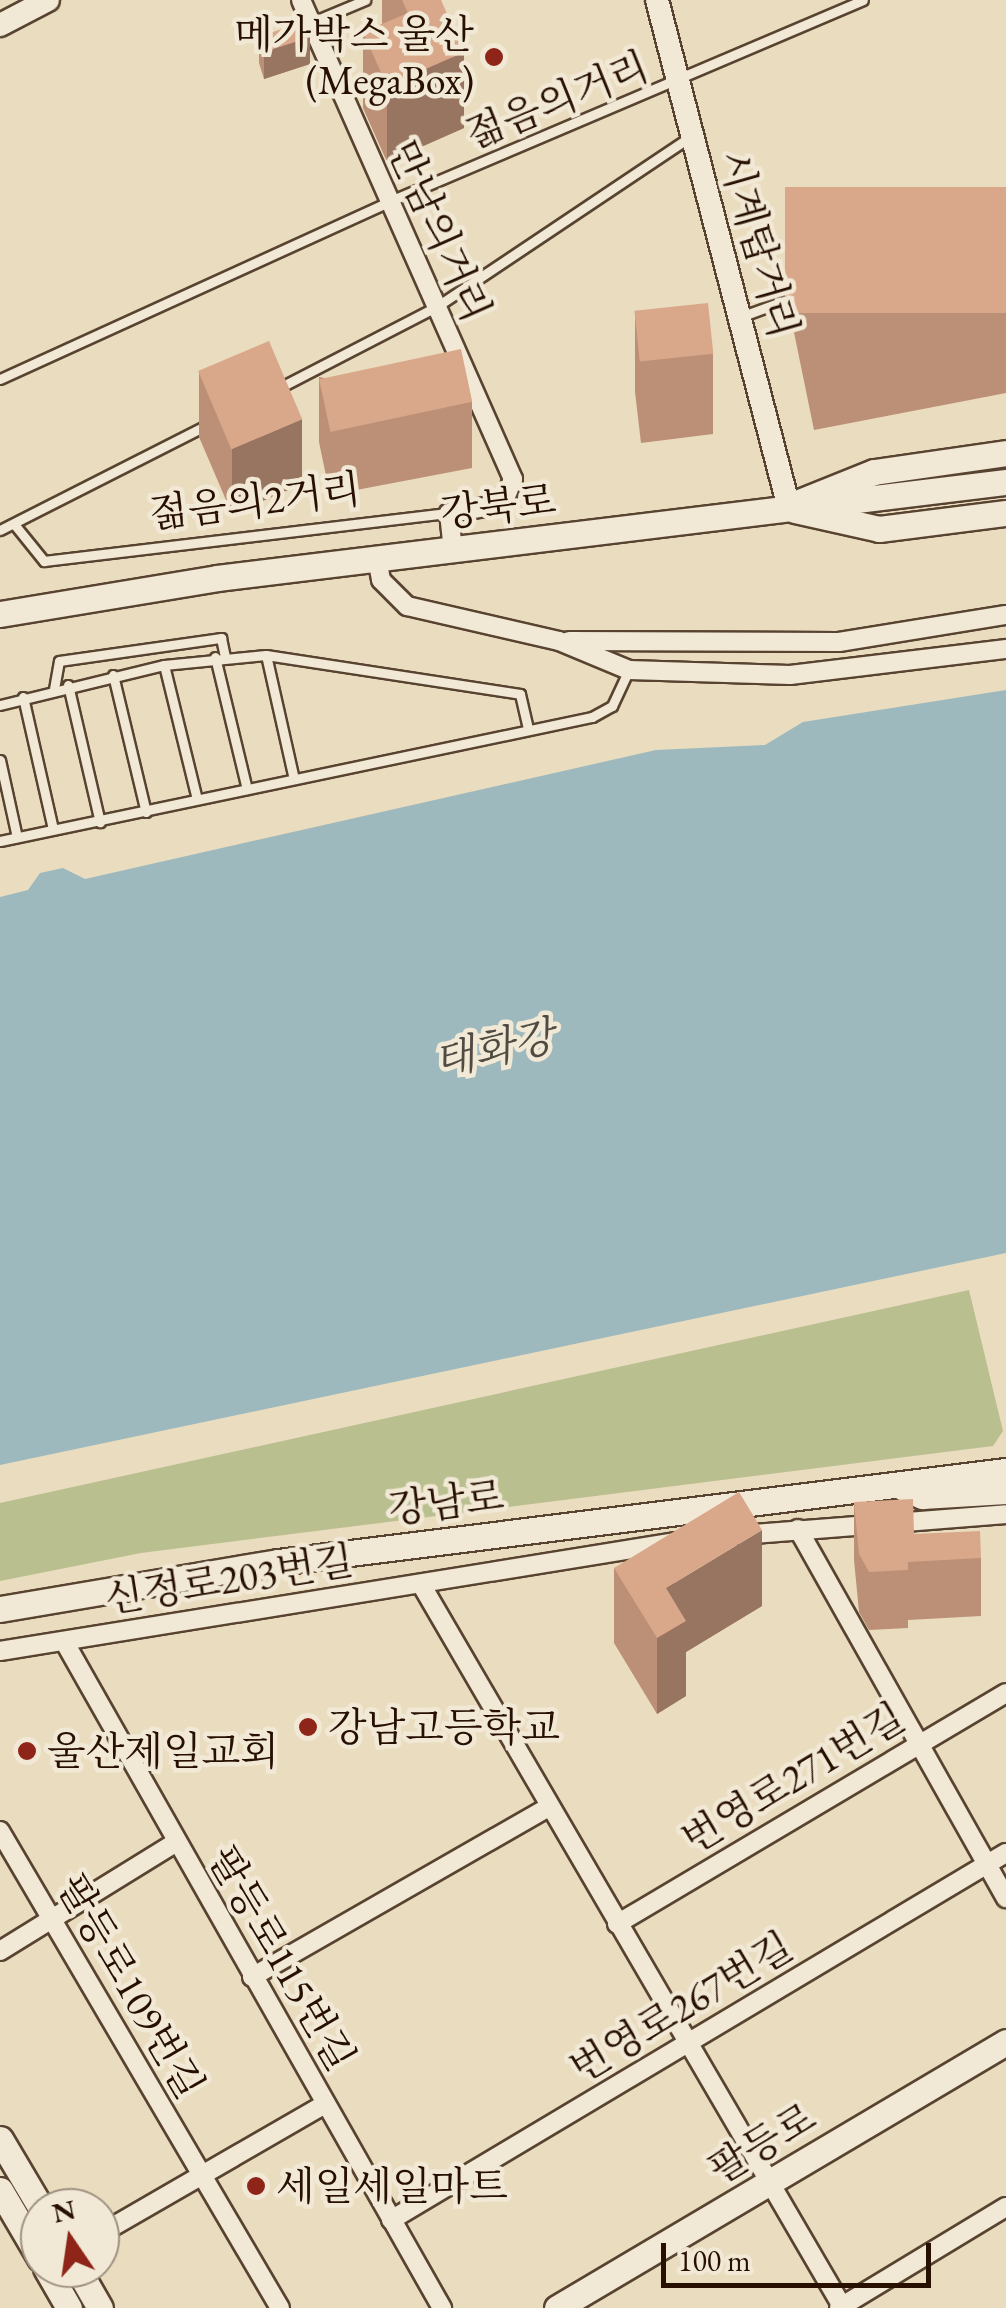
<!DOCTYPE html>
<meta charset="utf-8">
<style>
body{margin:0}
#map{position:relative;width:1006px;height:2308px;overflow:hidden;background:#eadcbf;font-family:"EB Garamond","Noto Serif KR",serif}
div>[style]{position:absolute}
[style*='--x']{left:calc(var(--x)*1px);top:calc(var(--y)*1px);width:calc(var(--w)*1px);rotate:calc(var(--a)*1deg)}
.green>*{inset:0;background:#babf90}
.water>*{inset:0;background:#9db9bd}
.roads{filter:drop-shadow(2px 0 #584330) drop-shadow(-2px 0 #584330) drop-shadow(0 2px #584330) drop-shadow(0 -2px #584330)}
.service>*{height:9px;margin:-4.5px;padding:0 4.5px;transform-origin:4.5px;border-radius:4.5px;background:#f1e8d5}
.minor>*{height:18px;margin:-9px;padding:0 9px;transform-origin:9px;border-radius:9px;background:#f1e8d5}
.tertiary>*{height:22px;margin:-11px;padding:0 11px;transform-origin:11px;border-radius:11px;background:#f1e8d5}
.secondary>*{height:25px;margin:-12.5px;padding:0 12.5px;transform-origin:12.5px;border-radius:12.5px;background:#f1e8d5}
.wall>*{inset:0;background:#bb9076}
.shaded-wall>*{inset:0;background:#987560}
.building>*{inset:0;background:#d9a789;transform-origin:0 0}
.dots>*{width:28px;height:28px;translate:-50% -50%;box-sizing:border-box;border:5px solid #f1e8d5;border-radius:50%}
span{translate:-50% -50%;white-space:nowrap;text-align:center;line-height:1.15;-webkit-text-stroke:9px #f1e8d5;paint-order:stroke}
.poi-label{font-size:40px;color:#271000}
.right{translate:-100% -50%;text-align:right}
.left{translate:0 -50%;text-align:left}
.street-label{font-size:40px;color:#271000}
.water-label{font-size:42px;color:#504b42;font-style:italic}
.north{position:absolute;left:20px;top:2188px;width:100px;height:100px;box-sizing:border-box;background:#f1e8d5;border:2px solid #a09280;border-radius:50%;rotate:347deg;font-size:28px;font-weight:700;line-height:40px;text-align:center;color:#271000}
.north::after{content:'';display:block;margin:auto;width:35px;height:45px;background:#8f2418;clip-path:polygon(50% 0,100% 100%,50% 72%,0 100%)}
.scale{position:absolute;left:661px;top:2243px;width:270px;height:45px;box-sizing:border-box;border:5px solid #271000;border-top:0;padding-left:12px;font-size:30px;line-height:35px;white-space:nowrap;color:#271000;-webkit-text-stroke:8px #f1e8d5;paint-order:stroke}
</style>
<div id="map">
<div class="green">
<div style="clip-path:polygon(969px 1290px,1003px 1431px,993px 1446px,141px 1553px,0 1581px,0 1503px)"></div>
</div>
<div class="water">
<div style="clip-path:polygon(1006px 690px,1006px 1253px,0 1465px,0 897px,28px 890px,40px 873px,63px 868px,85px 879px,656px 750px,765px 745px,803px 722px)"></div>
</div>
<div class="roads">
<div class="service">
<div style="--x:310;--y:23;--w:60;--a:-22.7"></div>
<div style="--x:743;--y:316;--w:61;--a:-20.2"></div>
<div style="--x:0;--y:379;--w:426;--a:-24.5"></div>
<div style="--x:388;--y:202;--w:516;--a:-23.04"></div>
<div style="--x:279;--y:388;--w:177;--a:-27.3"></div>
<div style="--x:436;--y:307;--w:306;--a:-33.8"></div>
<div style="--x:14;--y:524;--w:48;--a:51"></div>
<div style="--x:44;--y:561;--w:408;--a:-6.8"></div>
<div style="--x:0;--y:530;--w:232;--a:-26.9"></div>
<div style="--x:266;--y:655;--w:127;--a:77.3"></div>
<div style="--x:215;--y:657;--w:136;--a:76.4"></div>
<div style="--x:164;--y:665;--w:138;--a:76.2"></div>
<div style="--x:113;--y:675;--w:141;--a:76.5"></div>
<div style="--x:68;--y:685;--w:141;--a:76.9"></div>
<div style="--x:54;--y:689;--w:28;--a:-80"></div>
<div style="--x:59;--y:661;--w:164;--a:-8.1"></div>
<div style="--x:221;--y:638;--w:19;--a:78"></div>
<div style="--x:23;--y:697;--w:135;--a:77.2"></div>
<div style="--x:0;--y:705;--w:169;--a:-13.7"></div>
<div style="--x:164;--y:665;--w:102;--a:-5.6"></div>
<div style="--x:266;--y:655;--w:257;--a:8.7"></div>
<div style="--x:520;--y:694;--w:37;--a:77"></div>
<div style="--x:0;--y:760;--w:79;--a:77.6"></div>
<div style="--x:0;--y:841;--w:605;--a:-11.83"></div>
<div style="--x:592;--y:717;--w:23;--a:-29"></div>
<div style="--x:612;--y:706;--w:40;--a:-65"></div>
</div>
<div class="minor">
<div style="--x:301;--y:0;--w:524;--a:66.13"></div>
<div style="--x:513;--y:479;--w:27;--a:112"></div>
<div style="--x:503;--y:504;--w:55;--a:170.5"></div>
<div style="--x:449;--y:513;--w:36;--a:84"></div>
<div style="--x:377;--y:559;--w:21;--a:79"></div>
<div style="--x:381;--y:580;--w:37;--a:45"></div>
<div style="--x:407;--y:606;--w:156;--a:13"></div>
<div style="--x:559;--y:641;--w:76;--a:22.5"></div>
<div style="--x:629;--y:670;--w:161;--a:1.8"></div>
<div style="--x:790;--y:675;--w:218;--a:-6.9"></div>
<div style="--x:569;--y:641;--w:270;--a:0.2"></div>
<div style="--x:839;--y:642;--w:169;--a:-9.2"></div>
<div style="--x:798;--y:1529;--w:424;--a:60.6"></div>
<div style="--x:741;--y:1535;--w:266;--a:-4.5"></div>
<div style="--x:421;--y:1584;--w:838;--a:59.76"></div>
<div style="--x:64;--y:1641;--w:767;--a:60.46"></div>
<div style="--x:0;--y:1651;--w:685;--a:-9.16"></div>
<div style="--x:0;--y:1831;--w:553;--a:59.59"></div>
<div style="--x:617;--y:1924;--w:452;--a:-30.7"></div>
<div style="--x:0;--y:1951;--w:206;--a:-31.7"></div>
<div style="--x:252;--y:1977;--w:342;--a:-29.8"></div>
<div style="--x:391;--y:2220;--w:716;--a:-30.83"></div>
<div style="--x:100;--y:2234;--w:260;--a:-30"></div>
<div style="--x:839;--y:2308;--w:195;--a:-31.2"></div>
</div>
<div class="tertiary">
<div style="--x:657;--y:0;--w:525;--a:75.43"></div>
<div style="--x:0;--y:25;--w:54;--a:-27.5"></div>
</div>
<div class="secondary">
<div style="--x:799;--y:502;--w:81;--a:-21.8"></div>
<div style="--x:874;--y:472;--w:133;--a:-8.2"></div>
<div style="--x:795;--y:510;--w:86;--a:12.7"></div>
<div style="--x:879;--y:529;--w:128;--a:-7.2"></div>
<div style="--x:0;--y:614;--w:220;--a:-9.4"></div>
<div style="--x:217;--y:578;--w:795;--a:-6.94"></div>
<div style="--x:904;--y:1488;--w:20;--a:24"></div>
<div style="--x:922;--y:1496;--w:84;--a:-3.4"></div>
<div style="--x:0;--y:1609;--w:282;--a:-9.6"></div>
<div style="--x:278;--y:1562;--w:734;--a:-7.13"></div>
<div style="--x:0;--y:2139;--w:80;--a:59.3"></div>
<div style="--x:0;--y:2190;--w:79;--a:59.5"></div>
<div style="--x:46;--y:2268;--w:46;--a:60.1"></div>
<div style="--x:77;--y:2268;--w:46;--a:60.1"></div>
<div style="--x:557;--y:2308;--w:522;--a:-30.64"></div>
</div>
</div>
<div class="wall">
<div style="clip-path:polygon(382px 0,441px 0,464px 128px,387px 162px,363px 108px,363px 32px,382px 24px)"></div>
<div style="clip-path:polygon(283px 21px,310px 64px,264px 79px,259px 63px,259px 37px,283px 29px)"></div>
<div style="clip-path:polygon(1006px 187px,1006px 393px,814px 430px,789px 308px,789px 228px)"></div>
<div style="clip-path:polygon(635px 312px,713px 354px,713px 434px,641px 443px,635px 392px)"></div>
<div style="clip-path:polygon(199px 372px,302px 484px,232px 514px,199px 437px)"></div>
<div style="clip-path:polygon(319px 377px,472px 402px,472px 468px,330px 495px,319px 442px)"></div>
<div style="clip-path:polygon(854px 1502px,914px 1534px,981px 1558px,981px 1616px,908px 1620px,908px 1628px,869px 1630px,859px 1612px,854px 1560px)"></div>
<div style="clip-path:polygon(614px 1568px,762px 1606px,686px 1652px,686px 1696px,657px 1714px,614px 1643px)"></div>
</div>
<div class="shaded-wall">
<div style="clip-path:polygon(310px 37px,310px 64px,264px 79px,264px 52px)"></div>
<div style="clip-path:polygon(464px 52px,464px 128px,387px 162px,387px 86px)"></div>
<div style="clip-path:polygon(302px 419px,302px 484px,232px 514px,232px 449px)"></div>
<div style="clip-path:polygon(762px 1530px,762px 1606px,686px 1652px,686px 1696px,657px 1714px,657px 1638px,666px 1588px)"></div>
</div>
<div class="building">
<div style="clip-path:polygon(402px 0,441px 0,464px 52px,387px 86px,363px 32px,408px 13px)"></div>
<div style="clip-path:polygon(302px 15px,310px 37px,264px 52px,259px 37px,285px 28px,283px 21px)"></div>
<div style="left:1006px;top:187px;width:126px;height:221px;rotate:90deg"></div>
<div style="left:708px;top:303px;width:51px;height:74px;rotate:84deg"></div>
<div style="left:269px;top:341px;width:85px;height:77px;rotate:67deg"></div>
<div style="left:461px;top:349px;width:54px;height:145px;rotate:78deg"></div>
<div style="clip-path:polygon(739px 1492px,762px 1530px,666px 1588px,686px 1621px,657px 1638px,614px 1568px)"></div>
<div style="clip-path:polygon(913px 1499px,914px 1534px,980px 1531px,981px 1558px,908px 1562px,908px 1570px,869px 1572px,859px 1554px,854px 1502px)"></div>
</div>
<div class="dots">
<div style="left:494px;top:57px;background:#8f2418"></div>
<div style="left:308px;top:1727px;background:#8f2418"></div>
<div style="left:27px;top:1751px;background:#8f2418"></div>
<div style="left:256px;top:2186px;background:#8f2418"></div>
</div>
<div class="poi-label">
<span class="right" style="left:474px;top:57px">메가박스 울산<br>(MegaBox)</span>
<span class="left" style="left:328px;top:1727px">강남고등학교</span>
<span class="left" style="left:47px;top:1751px">울산제일교회</span>
<span class="left" style="left:276px;top:2186px">세일세일마트</span>
</div>
<div class="street-label">
<span style="left:557px;top:100px;rotate:-22deg">젊음의거리</span>
<span style="left:440px;top:231px;rotate:66deg">만남의거리</span>
<span style="left:759px;top:244px;rotate:74deg">시계탑거리</span>
<span style="left:255px;top:501px;rotate:-7deg">젊음의2거리</span>
<span style="left:498px;top:506px;rotate:-7deg">강북로</span>
<span style="left:446px;top:1502px;rotate:-7deg">강남로</span>
<span style="left:229px;top:1579px;rotate:-9deg">신정로203번길</span>
<span style="left:793px;top:1778px;rotate:-31deg">번영로271번길</span>
<span style="left:282px;top:1958px;rotate:60deg">팔등로115번길</span>
<span style="left:131px;top:1986px;rotate:60deg">팔등로109번길</span>
<span style="left:681px;top:2007px;rotate:-31deg">번영로267번길</span>
<span style="left:762px;top:2143px;rotate:-31deg">팔등로</span>
</div>
<div class="water-label">
<span style="left:494px;top:1049px;rotate:-13deg">태화강</span>
</div>
<div class="north">N</div>
<div class="scale">100 m</div>
</div>
